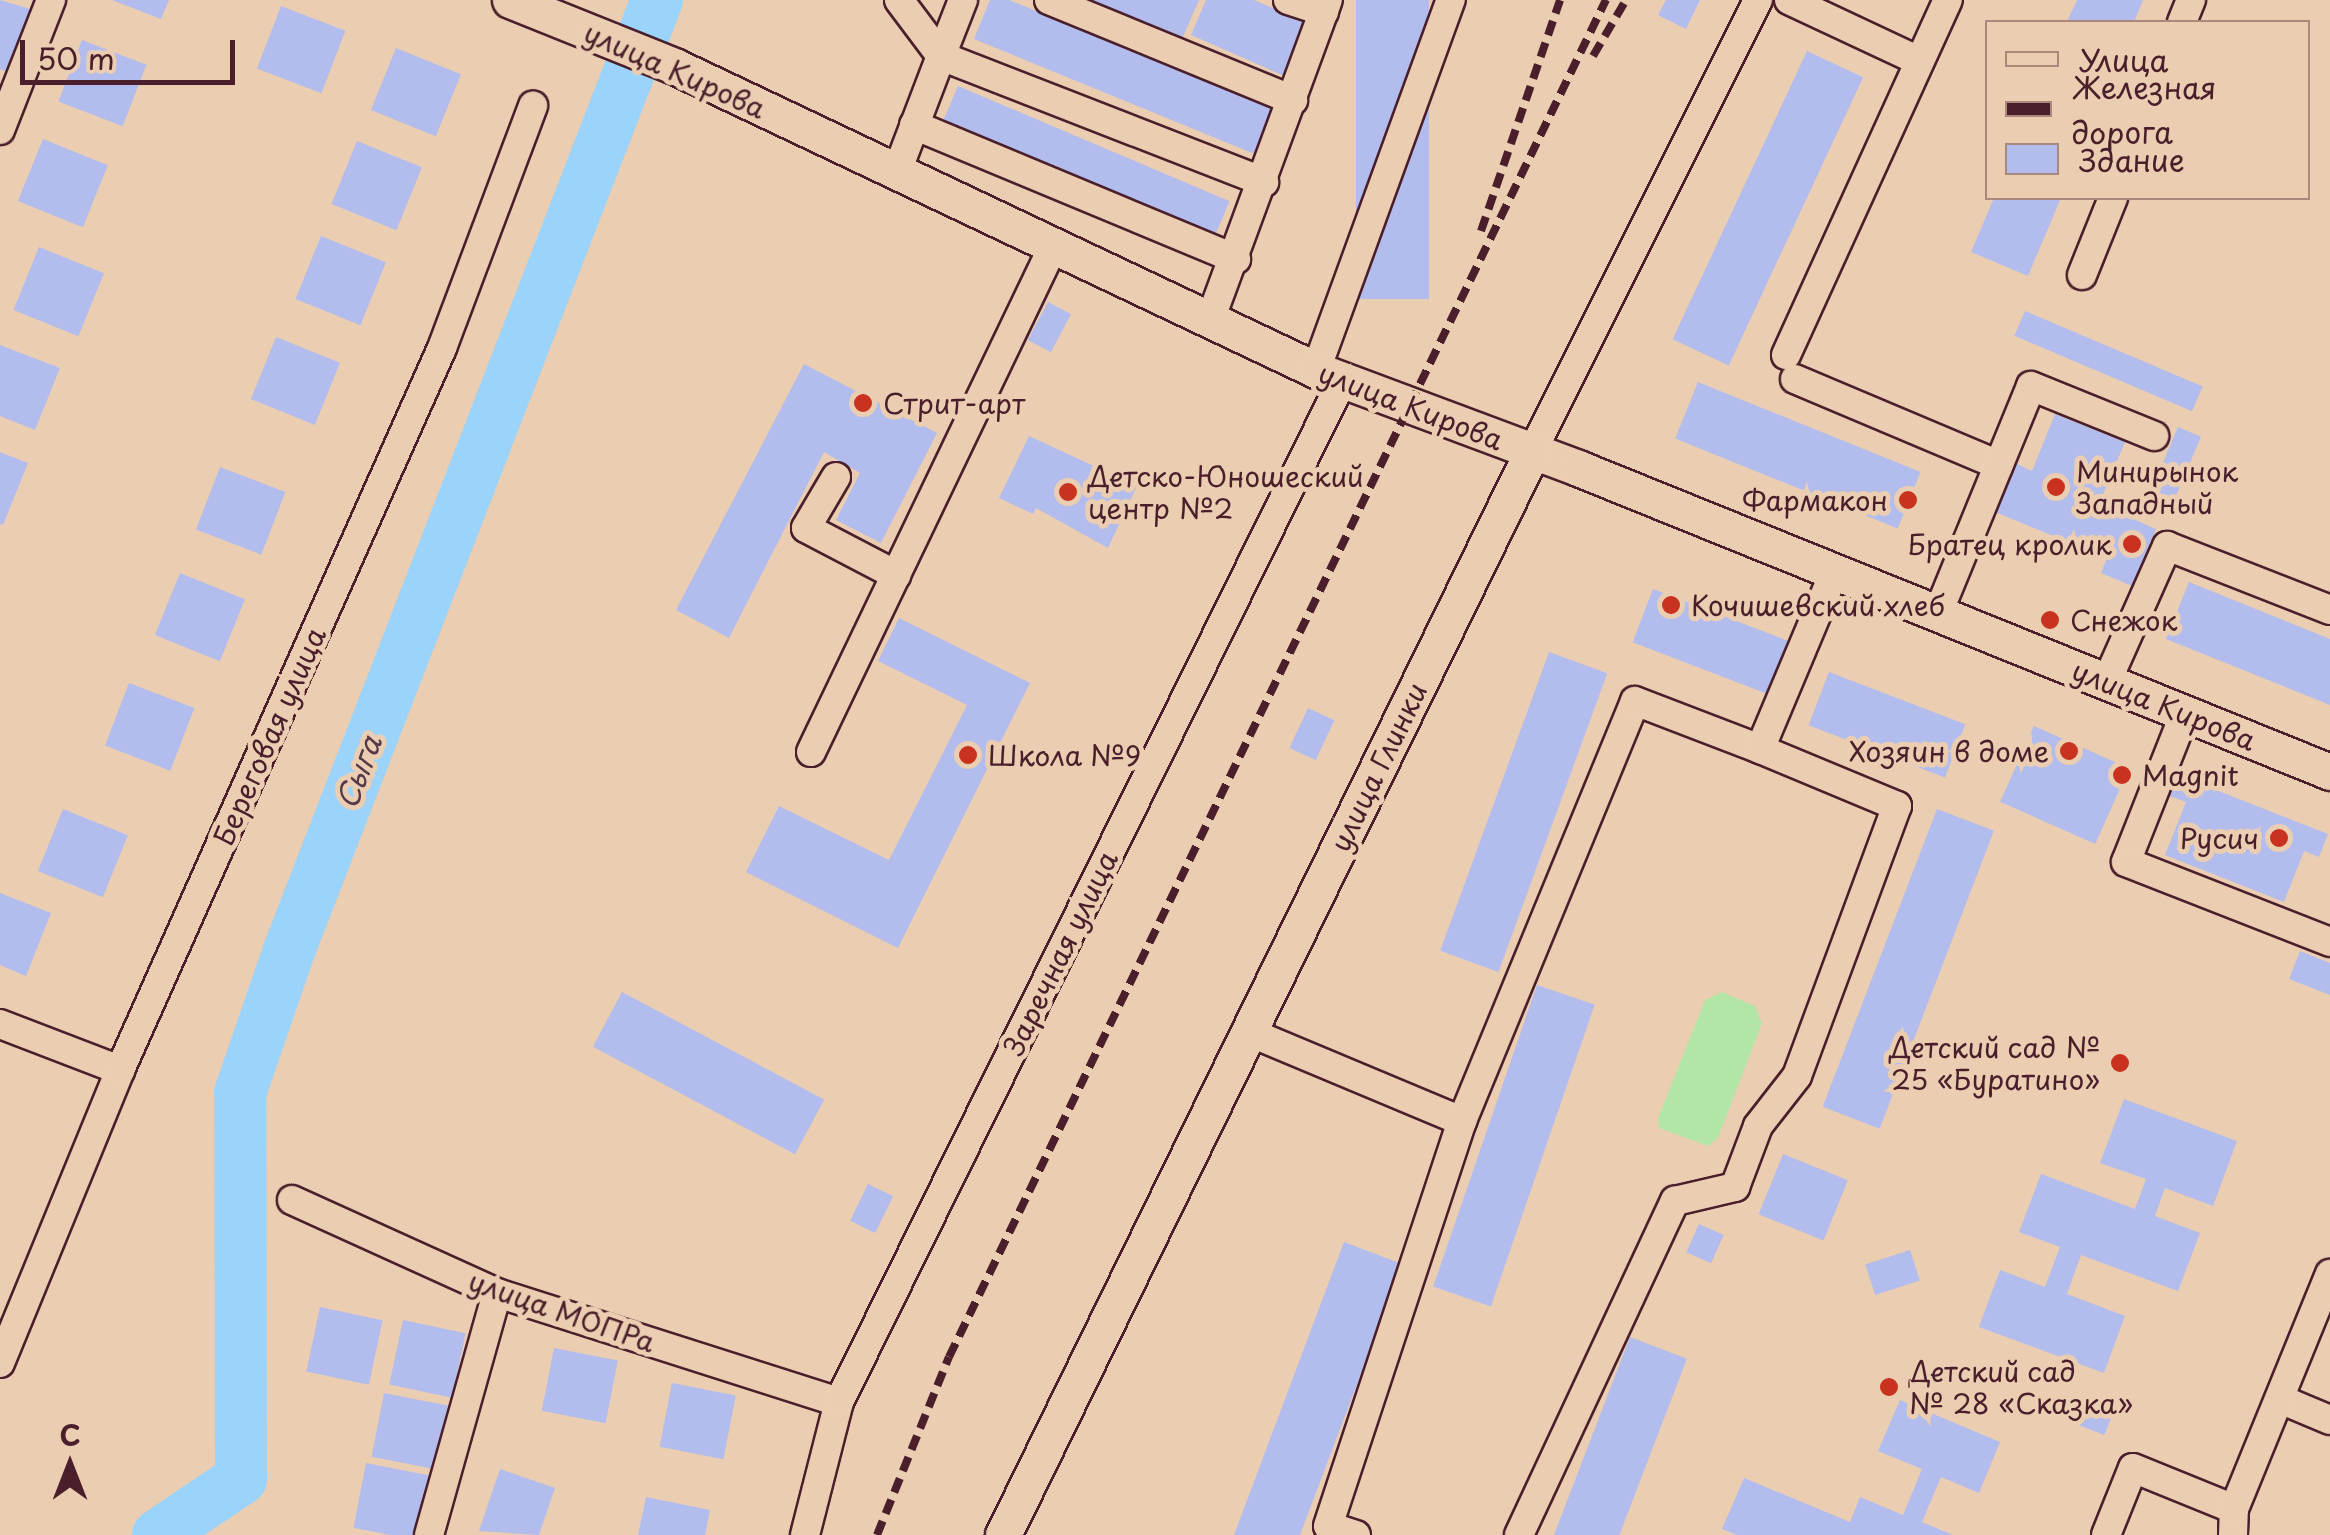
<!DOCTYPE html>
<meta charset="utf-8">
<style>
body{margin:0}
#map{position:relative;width:2330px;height:1535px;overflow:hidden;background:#ebceb2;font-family:"Playpen Sans",sans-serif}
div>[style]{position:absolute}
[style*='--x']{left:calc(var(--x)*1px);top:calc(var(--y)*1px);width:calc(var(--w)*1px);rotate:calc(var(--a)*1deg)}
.green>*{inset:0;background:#b3e5a6}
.river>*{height:52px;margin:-26px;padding:0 26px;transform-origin:26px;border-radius:26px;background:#9bd3fa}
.building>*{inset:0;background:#b2bced;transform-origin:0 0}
.roads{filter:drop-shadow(2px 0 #4a1f2b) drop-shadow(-2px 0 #4a1f2b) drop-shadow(0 2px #4a1f2b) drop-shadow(0 -2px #4a1f2b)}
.minor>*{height:28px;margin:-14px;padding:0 14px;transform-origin:14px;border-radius:14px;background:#ebceb2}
.major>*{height:35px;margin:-17.5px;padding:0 17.5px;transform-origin:17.5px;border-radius:17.5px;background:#ebceb2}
.rail>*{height:8px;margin-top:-4px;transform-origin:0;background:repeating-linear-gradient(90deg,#4a1f2b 0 15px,transparent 0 23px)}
.dots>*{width:28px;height:28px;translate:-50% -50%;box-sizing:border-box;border:5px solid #ebceb2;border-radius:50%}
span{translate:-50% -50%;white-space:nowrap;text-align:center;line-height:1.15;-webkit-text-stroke:10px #ebceb2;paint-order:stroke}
.street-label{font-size:28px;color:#4a1f2b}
.poi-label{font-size:28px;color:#4a1f2b}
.left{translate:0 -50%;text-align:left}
.right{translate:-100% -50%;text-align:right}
.water-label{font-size:30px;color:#563a4a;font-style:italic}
.legend{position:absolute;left:1985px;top:20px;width:325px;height:180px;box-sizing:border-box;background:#ebceb2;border:2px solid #ab887c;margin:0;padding:12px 18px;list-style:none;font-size:30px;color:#4a1f2b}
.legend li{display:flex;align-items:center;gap:20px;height:50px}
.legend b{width:50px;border:2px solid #ab887c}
.north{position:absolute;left:20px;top:1415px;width:100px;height:100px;-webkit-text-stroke:8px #ebceb2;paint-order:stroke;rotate:0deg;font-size:28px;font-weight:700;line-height:40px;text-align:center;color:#4a1f2b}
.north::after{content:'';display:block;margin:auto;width:35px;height:45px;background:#4a1f2b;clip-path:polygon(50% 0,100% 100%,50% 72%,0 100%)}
.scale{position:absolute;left:20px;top:40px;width:215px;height:45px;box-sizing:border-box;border:5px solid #4a1f2b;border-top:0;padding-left:12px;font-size:30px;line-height:35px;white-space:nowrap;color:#4a1f2b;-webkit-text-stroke:8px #ebceb2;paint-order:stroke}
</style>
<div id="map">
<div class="green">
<div style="clip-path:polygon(1722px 992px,1755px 1006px,1762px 1023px,1718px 1138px,1708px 1146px,1659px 1128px,1658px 1118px,1705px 1000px)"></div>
</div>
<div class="river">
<div style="--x:158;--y:1535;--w:100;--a:-34"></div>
<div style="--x:241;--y:1479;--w:386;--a:-90.1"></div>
<div style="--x:240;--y:1093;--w:153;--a:-71"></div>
<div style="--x:290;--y:948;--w:1017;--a:-68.84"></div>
</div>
<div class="building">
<div style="clip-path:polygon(0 0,34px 10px,9px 73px,0 69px)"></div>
<div style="clip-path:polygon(112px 0,169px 0,161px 19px)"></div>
<div style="clip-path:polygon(990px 0,1009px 0,1276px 109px,1257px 155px,974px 39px)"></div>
<div style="clip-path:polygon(1092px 0,1199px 0,1182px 39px)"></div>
<div style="clip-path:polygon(1206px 0,1254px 0,1312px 25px,1289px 78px,1191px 35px)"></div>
<div style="left:1356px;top:0;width:73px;height:299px"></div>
<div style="clip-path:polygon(1666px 0,1700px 0,1686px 29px,1658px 15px)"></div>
<div style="clip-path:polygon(2077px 0,2143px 0,2134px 22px,2067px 22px)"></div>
<div style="left:281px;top:6px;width:69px;height:67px;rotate:21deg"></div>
<div style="left:82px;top:40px;width:69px;height:66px;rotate:21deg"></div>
<div style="left:396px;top:48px;width:70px;height:67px;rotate:22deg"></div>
<div style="left:1807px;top:51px;width:62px;height:318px;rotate:25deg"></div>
<div style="left:958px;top:86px;width:295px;height:37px;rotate:23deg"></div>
<div style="left:43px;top:139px;width:70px;height:67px;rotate:22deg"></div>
<div style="left:357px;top:141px;width:70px;height:68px;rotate:22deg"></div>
<div style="clip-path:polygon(1994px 198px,2061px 198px,2028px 276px,1971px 252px)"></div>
<div style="left:321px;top:236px;width:70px;height:68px;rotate:22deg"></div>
<div style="left:39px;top:247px;width:70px;height:68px;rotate:22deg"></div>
<div style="left:1048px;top:302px;width:26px;height:43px;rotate:28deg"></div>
<div style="left:2025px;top:311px;width:193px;height:27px;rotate:23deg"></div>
<div style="left:276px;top:337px;width:69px;height:67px;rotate:22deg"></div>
<div style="clip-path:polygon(0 345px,60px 368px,35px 430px,0 416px)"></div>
<div style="clip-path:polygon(804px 364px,937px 433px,881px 543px,836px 520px,860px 473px,824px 452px,729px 638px,676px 610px)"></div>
<div style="left:1698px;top:382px;width:240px;height:61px;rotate:22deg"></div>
<div style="clip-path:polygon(2055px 414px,2125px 442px,2099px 504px,2156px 529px,2132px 586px,2101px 573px,2107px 558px,1995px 512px,2015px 463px,2032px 471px)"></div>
<div style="left:2178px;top:427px;width:25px;height:74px;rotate:23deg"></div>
<div style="clip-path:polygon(1029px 436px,1137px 486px,1108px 548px,1036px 508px,1033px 514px,999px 498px)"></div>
<div style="clip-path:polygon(0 452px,28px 463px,3px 525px,0 524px)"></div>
<div style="left:220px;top:467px;width:70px;height:67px;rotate:21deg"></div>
<div style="left:180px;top:573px;width:70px;height:67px;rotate:22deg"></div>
<div style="clip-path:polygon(2189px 582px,2330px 639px,2330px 705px,2166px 639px)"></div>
<div style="left:1653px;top:589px;width:146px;height:57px;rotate:21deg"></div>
<div style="clip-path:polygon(899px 618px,1030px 683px,898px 948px,746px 872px,779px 806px,889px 860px,967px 705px,878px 661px)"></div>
<div style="left:1549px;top:652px;width:62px;height:318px;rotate:20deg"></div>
<div style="left:1829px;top:672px;width:146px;height:57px;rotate:21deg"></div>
<div style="left:129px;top:683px;width:70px;height:67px;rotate:21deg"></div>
<div style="left:1308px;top:708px;width:29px;height:44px;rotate:25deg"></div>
<div style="left:2034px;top:726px;width:104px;height:83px;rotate:24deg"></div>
<div style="clip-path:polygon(2175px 774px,2328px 834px,2319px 857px,2304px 851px,2284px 902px,2165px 855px,2186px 802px,2167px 795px)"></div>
<div style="left:63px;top:809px;width:70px;height:67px;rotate:22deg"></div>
<div style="left:1937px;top:809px;width:61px;height:319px;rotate:21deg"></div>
<div style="clip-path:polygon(0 893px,51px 913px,26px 976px,0 965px)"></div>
<div style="clip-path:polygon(2300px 951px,2330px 963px,2330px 995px,2289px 979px)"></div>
<div style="left:1537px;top:985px;width:61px;height:319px;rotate:19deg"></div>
<div style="left:622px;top:992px;width:229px;height:62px;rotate:28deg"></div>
<div style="clip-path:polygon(2124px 1099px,2237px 1141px,2213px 1206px,2165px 1188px,2155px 1216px,2200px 1233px,2178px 1291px,2081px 1255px,2067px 1294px,2125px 1316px,2104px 1373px,1979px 1327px,2000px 1270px,2045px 1287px,2060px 1247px,2019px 1232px,2041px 1174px,2135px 1209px,2146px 1179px,2100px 1163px)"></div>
<div style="left:1783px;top:1154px;width:70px;height:65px;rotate:22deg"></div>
<div style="left:868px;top:1184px;width:28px;height:41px;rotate:26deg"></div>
<div style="left:1699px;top:1224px;width:27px;height:31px;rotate:24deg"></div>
<div style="clip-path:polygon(1344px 1242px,1402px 1264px,1382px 1318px,1300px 1535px,1234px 1535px)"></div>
<div style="left:1910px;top:1250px;width:32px;height:47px;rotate:72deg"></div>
<div style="left:320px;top:1307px;width:64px;height:66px;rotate:12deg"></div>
<div style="left:403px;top:1320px;width:64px;height:66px;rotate:12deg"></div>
<div style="left:1630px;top:1337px;width:61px;height:212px;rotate:21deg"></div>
<div style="left:554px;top:1348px;width:65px;height:64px;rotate:11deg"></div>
<div style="left:672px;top:1383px;width:65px;height:65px;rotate:11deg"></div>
<div style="left:384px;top:1393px;width:65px;height:65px;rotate:11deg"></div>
<div style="left:2073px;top:1394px;width:44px;height:27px;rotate:21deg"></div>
<div style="clip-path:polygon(1900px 1400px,2000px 1442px,1979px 1493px,1941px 1477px,1922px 1522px,1953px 1535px,1737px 1535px,1722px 1529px,1744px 1478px,1850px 1522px,1860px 1497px,1903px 1515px,1922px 1469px,1878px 1451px)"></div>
<div style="left:366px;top:1463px;width:65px;height:66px;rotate:11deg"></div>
<div style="clip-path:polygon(500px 1469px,555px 1488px,539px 1535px,479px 1531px)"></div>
<div style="clip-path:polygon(646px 1497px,710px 1510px,705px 1535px,638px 1535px)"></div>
</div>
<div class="roads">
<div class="minor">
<div style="--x:963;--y:0;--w:60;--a:111.4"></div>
<div style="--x:941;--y:56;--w:347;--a:21.3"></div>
<div style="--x:1049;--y:0;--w:264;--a:22.3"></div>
<div style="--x:1288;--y:0;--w:38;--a:18"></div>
<div style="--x:1789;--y:0;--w:144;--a:25.1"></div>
<div style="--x:2182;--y:22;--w:24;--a:-68"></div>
<div style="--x:914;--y:125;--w:349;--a:22.6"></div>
<div style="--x:0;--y:130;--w:140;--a:-68.6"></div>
<div style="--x:896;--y:174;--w:126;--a:-69.1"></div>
<div style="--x:941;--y:56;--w:70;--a:-126.9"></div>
<div style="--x:2082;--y:275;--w:83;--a:-68.1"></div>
<div style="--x:1209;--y:323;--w:344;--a:-69.8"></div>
<div style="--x:1786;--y:355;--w:390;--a:-65.5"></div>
<div style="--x:1316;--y:370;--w:394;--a:-70"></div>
<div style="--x:1795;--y:379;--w:221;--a:22.9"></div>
<div style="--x:1532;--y:452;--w:505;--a:-63.43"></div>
<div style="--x:836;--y:477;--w:59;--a:120.5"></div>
<div style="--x:806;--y:528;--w:102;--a:27.6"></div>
<div style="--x:1938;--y:613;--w:245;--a:-67.7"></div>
<div style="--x:2031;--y:386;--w:133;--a:22.1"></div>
<div style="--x:2107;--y:681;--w:148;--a:-66"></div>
<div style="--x:2167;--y:546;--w:175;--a:21.4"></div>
<div style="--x:2185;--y:713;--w:160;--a:111.6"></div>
<div style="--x:2126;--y:862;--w:219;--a:21.4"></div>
<div style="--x:811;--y:752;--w:558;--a:-64.4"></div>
<div style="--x:0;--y:1024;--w:129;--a:21"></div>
<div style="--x:1249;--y:1032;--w:231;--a:22.7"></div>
<div style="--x:1462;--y:1121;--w:454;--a:-67.6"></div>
<div style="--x:1635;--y:701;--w:134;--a:21"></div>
<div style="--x:1760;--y:749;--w:193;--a:-67.2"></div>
<div style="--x:292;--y:1200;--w:225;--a:24.4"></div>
<div style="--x:497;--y:1293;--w:359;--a:17.7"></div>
<div style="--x:0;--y:1363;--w:317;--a:-67.7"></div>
<div style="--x:120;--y:1070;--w:791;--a:-65.96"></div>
<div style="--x:442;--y:348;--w:259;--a:-69.4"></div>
<div style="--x:2280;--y:1399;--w:54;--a:22.8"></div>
<div style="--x:429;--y:1535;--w:251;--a:-74.3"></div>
<div style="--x:805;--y:1535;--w:137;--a:-75.7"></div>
<div style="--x:839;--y:1402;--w:1138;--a:-63.77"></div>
<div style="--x:1356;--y:1535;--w:29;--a:-162"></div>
<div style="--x:1328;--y:1526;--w:427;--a:-71.7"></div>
<div style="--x:1519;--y:1535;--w:369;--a:-65"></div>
<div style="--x:1675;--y:1201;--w:62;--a:-13.1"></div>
<div style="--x:1735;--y:1187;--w:65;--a:-69.3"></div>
<div style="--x:1758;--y:1126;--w:63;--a:-52"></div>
<div style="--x:1797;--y:1076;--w:288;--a:-69.7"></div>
<div style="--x:1897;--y:806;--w:148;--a:-157.4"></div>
<div style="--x:2106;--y:1535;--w:72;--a:-68.1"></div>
<div style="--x:2133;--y:1468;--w:109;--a:22.1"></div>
<div style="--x:2233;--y:1535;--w:26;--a:-88"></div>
<div style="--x:2234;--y:1509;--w:254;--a:-67.8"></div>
</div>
<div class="major">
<div style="--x:510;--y:0;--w:177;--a:21.9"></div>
<div style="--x:674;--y:66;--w:710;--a:25.34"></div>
<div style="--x:1316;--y:370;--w:280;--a:20.5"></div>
<div style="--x:1578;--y:468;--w:811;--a:22.01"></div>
<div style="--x:1003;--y:1535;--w:1205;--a:-63.97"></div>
</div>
</div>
<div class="rail">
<div style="--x:1593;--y:56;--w:65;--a:-59.5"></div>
<div style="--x:1481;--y:231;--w:244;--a:-71.1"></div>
<div style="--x:877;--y:1535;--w:192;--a:-68"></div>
<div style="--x:949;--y:1357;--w:1508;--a:-64.17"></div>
</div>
<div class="dots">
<div style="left:863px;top:403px;background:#c8321e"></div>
<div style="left:2056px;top:487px;background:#c8321e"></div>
<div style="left:1068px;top:492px;background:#c8321e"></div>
<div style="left:1908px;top:500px;background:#c8321e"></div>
<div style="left:2132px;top:544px;background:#c8321e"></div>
<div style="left:1671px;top:605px;background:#c8321e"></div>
<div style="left:2050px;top:620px;background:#c8321e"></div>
<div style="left:2069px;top:751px;background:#c8321e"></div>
<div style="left:968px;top:755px;background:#c8321e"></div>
<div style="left:2122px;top:775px;background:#c8321e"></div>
<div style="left:2279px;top:838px;background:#c8321e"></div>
<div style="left:2120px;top:1063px;background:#c8321e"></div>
<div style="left:1889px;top:1387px;background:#c8321e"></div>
</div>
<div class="street-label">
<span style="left:675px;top:70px;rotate:24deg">улица Кирова</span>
<span style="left:1411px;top:406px;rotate:21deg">улица Кирова</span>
<span style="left:2164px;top:705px;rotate:22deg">улица Кирова</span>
<span style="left:269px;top:736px;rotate:-66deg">Береговая улица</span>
<span style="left:1378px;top:767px;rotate:-64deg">улица Глинки</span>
<span style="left:1060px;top:953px;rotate:-64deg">Заречная улица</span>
<span style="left:562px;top:1311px;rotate:19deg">улица МОПРа</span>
</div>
<div class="poi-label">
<span class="left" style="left:883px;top:403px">Стрит-арт</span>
<span class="left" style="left:2076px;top:487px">Минирынок<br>Западный</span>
<span class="left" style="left:1088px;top:492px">Детско-Юношеский<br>центр №2</span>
<span class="right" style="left:1888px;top:500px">Фармакон</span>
<span class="right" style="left:2112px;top:544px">Братец кролик</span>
<span class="left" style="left:1691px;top:605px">Кочишевский хлеб</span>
<span class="left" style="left:2070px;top:620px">Снежок</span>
<span class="right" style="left:2049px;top:751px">Хозяин в доме</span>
<span class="left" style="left:988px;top:755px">Школа №9</span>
<span class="left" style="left:2142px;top:775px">Magnit</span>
<span class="right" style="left:2259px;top:838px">Русич</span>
<span class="right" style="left:2100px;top:1063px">Детский сад №<br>25 «Буратино»</span>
<span class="left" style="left:1909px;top:1387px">Детский сад<br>№ 28 «Сказка»</span>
</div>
<div class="water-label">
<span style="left:358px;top:772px;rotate:-69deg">Сыга</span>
</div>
<ul class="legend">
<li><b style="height:12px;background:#ebceb2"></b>Улица</li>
<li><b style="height:12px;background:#4a1f2b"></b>Железная дорога</li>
<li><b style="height:28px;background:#b2bced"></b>Здание</li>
</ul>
<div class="north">С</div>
<div class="scale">50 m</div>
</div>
